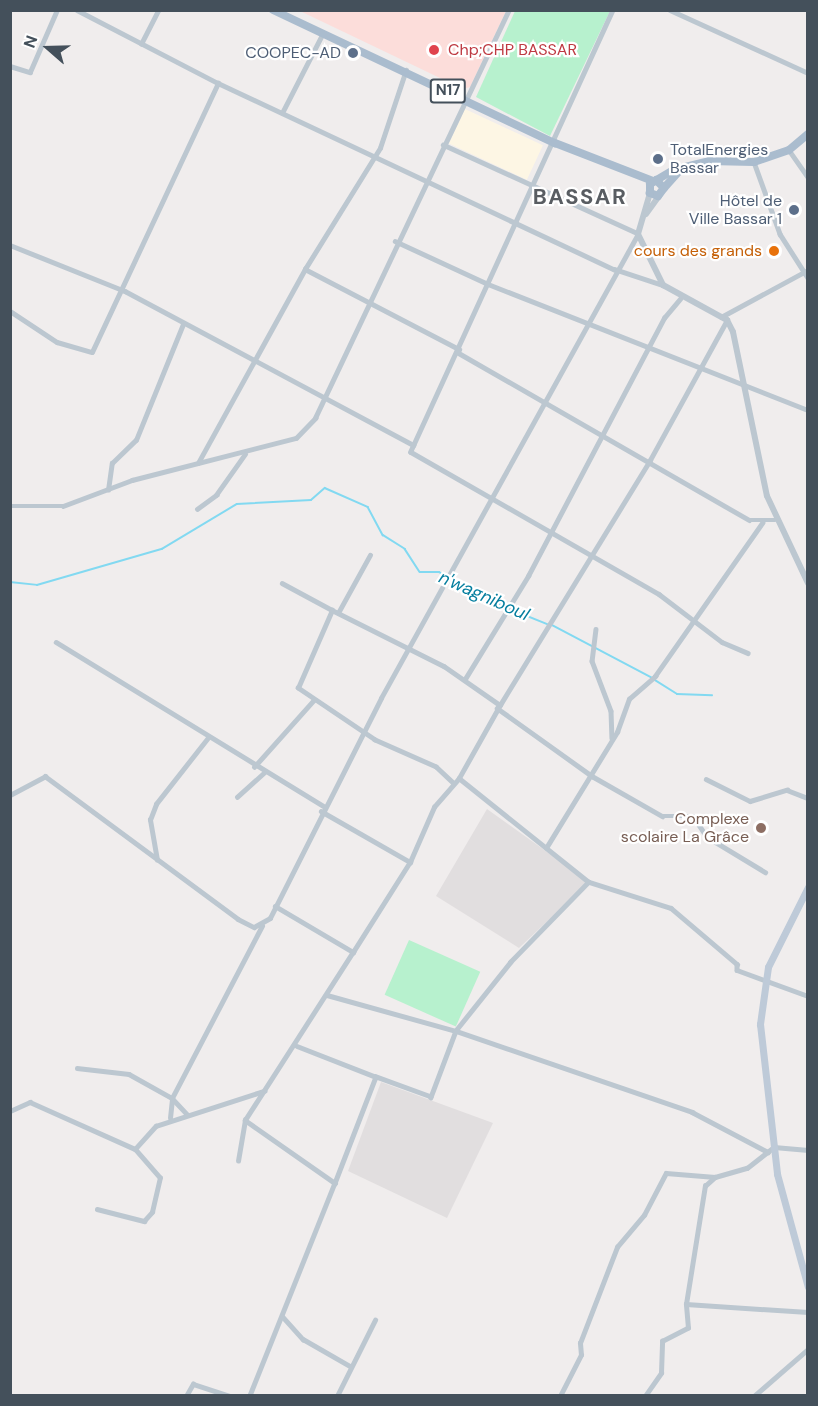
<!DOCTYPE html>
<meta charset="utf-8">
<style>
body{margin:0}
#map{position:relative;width:818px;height:1406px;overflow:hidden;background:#f0eded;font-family:"DM Sans",sans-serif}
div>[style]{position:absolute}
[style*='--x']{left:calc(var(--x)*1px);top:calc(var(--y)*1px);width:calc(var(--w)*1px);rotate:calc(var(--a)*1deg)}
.commercial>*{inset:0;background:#fdf6e4;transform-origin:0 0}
.education>*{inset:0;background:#e1dedf}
.medical>*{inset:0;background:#fcddda}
.green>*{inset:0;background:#b7f1ce;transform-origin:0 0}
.stream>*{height:1.5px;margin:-0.75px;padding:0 0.75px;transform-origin:0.75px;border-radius:0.75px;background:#82d9f1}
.minor>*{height:4.5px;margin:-2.25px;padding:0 2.25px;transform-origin:2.25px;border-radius:2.25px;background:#bcc7d0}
.tertiary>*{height:6px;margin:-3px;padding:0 3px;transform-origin:3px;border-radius:3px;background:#bcc7d0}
.secondary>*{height:7px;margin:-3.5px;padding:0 3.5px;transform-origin:3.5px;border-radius:3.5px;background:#becad8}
.primary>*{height:8px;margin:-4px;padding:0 4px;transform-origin:4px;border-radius:4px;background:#aabcce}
.dots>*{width:16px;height:16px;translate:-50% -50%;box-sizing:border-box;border:3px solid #fff;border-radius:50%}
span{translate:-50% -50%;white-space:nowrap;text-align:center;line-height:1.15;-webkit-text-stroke:4.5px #fff;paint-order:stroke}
.shield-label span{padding:2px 4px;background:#fff;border:2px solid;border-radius:4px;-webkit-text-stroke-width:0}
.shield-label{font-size:15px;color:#44505b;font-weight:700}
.health-label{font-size:16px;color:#be3a42}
.left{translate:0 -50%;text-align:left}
.service-label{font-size:16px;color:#4e5e75}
.right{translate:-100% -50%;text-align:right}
.food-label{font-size:16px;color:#c56008}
.education-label{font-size:16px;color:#785e54}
.water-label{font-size:18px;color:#057e9f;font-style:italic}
.district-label{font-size:22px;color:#595d62;font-weight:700;letter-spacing:1.5px}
.frame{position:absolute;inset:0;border:12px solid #44505b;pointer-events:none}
.north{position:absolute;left:18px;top:18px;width:60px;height:60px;-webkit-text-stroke:4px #fff;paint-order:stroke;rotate:290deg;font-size:16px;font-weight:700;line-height:24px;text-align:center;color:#44505b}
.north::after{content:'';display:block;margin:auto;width:21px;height:27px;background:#44505b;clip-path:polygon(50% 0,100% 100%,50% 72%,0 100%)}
</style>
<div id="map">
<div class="commercial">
<div style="left:465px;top:109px;width:86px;height:38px;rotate:25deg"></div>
</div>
<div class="education">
<div style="clip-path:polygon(487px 809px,589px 882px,519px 948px,436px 896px)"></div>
<div style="clip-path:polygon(381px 1082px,493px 1123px,447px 1218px,348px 1171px)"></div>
</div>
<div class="medical">
<div style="clip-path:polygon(300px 11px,506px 11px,470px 87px,463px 89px)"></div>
</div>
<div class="green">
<div style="clip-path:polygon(515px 11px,610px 11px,550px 136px,476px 97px)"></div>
<div style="left:409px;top:940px;width:78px;height:60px;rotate:24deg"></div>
</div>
<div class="stream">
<div style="--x:10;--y:582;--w:27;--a:6"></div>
<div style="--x:37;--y:585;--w:130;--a:-16.1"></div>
<div style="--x:162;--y:549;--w:87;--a:-31"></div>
<div style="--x:237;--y:504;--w:74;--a:-3.1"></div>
<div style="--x:311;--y:500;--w:18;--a:-41"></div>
<div style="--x:325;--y:488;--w:47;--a:23.8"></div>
<div style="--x:368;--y:507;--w:32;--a:62"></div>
<div style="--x:383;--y:535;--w:26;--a:32"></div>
<div style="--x:405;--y:549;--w:27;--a:57"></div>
<div style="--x:420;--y:572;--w:19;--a:0"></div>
<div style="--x:439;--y:572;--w:75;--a:27.9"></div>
<div style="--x:510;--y:609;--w:40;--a:22"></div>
<div style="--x:552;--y:625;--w:112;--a:27.7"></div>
<div style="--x:655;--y:680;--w:26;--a:32"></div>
<div style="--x:677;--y:694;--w:35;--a:2"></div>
</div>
<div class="minor">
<div style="--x:77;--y:10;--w:159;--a:27.4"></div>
<div style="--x:218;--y:83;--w:438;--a:25.2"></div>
<div style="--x:614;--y:269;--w:52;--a:18.1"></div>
<div style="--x:613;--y:10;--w:486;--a:114.6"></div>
<div style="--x:411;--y:452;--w:286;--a:29.8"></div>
<div style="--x:659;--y:594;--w:79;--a:37.3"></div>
<div style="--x:722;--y:642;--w:28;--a:23"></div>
<div style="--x:670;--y:10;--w:152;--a:24.5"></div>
<div style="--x:141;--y:44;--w:38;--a:-63"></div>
<div style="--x:10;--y:66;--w:21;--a:17"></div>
<div style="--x:30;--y:72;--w:68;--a:-66.5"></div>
<div style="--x:282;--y:113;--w:90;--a:-62.9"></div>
<div style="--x:789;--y:150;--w:33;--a:55"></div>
<div style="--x:754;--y:162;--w:77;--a:70.1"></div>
<div style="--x:780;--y:234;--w:52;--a:57.5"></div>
<div style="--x:395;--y:241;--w:102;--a:24.8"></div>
<div style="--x:488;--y:284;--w:344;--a:21.5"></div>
<div style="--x:10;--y:245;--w:124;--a:21.8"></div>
<div style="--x:125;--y:291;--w:327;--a:28.1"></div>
<div style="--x:305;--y:269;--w:174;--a:27.5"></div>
<div style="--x:10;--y:311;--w:56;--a:33.4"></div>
<div style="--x:57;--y:342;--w:36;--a:16"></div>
<div style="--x:92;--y:352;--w:297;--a:-64.9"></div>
<div style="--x:721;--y:317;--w:99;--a:-28.4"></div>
<div style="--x:457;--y:352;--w:337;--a:29.9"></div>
<div style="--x:749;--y:520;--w:26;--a:0"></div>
<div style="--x:198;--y:463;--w:222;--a:-61.1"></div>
<div style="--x:305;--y:269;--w:142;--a:-58.2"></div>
<div style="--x:380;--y:148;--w:82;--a:-71.6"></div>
<div style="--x:108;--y:490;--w:27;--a:-82"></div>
<div style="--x:112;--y:463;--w:33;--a:-44"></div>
<div style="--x:136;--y:440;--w:125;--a:-67.9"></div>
<div style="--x:10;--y:506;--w:53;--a:0"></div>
<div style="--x:63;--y:506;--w:74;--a:-20.6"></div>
<div style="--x:132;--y:480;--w:169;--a:-14.4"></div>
<div style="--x:296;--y:438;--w:28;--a:-46"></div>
<div style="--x:315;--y:418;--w:452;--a:-64.6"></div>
<div style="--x:197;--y:509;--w:24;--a:-36"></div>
<div style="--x:216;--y:495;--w:50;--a:-54.7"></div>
<div style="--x:282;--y:583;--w:57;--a:28.4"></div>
<div style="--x:338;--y:613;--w:66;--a:-61.1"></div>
<div style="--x:596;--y:629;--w:32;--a:97"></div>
<div style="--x:592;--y:661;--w:53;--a:69.2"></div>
<div style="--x:611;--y:711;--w:27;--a:88"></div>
<div style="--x:56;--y:642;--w:314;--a:31.5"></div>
<div style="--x:465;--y:679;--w:121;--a:-58.5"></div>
<div style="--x:528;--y:576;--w:292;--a:-62.2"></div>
<div style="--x:664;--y:318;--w:25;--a:-50"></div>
<div style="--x:497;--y:708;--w:117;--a:35.6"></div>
<div style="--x:592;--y:776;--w:81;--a:29.7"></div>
<div style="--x:662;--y:816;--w:31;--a:0"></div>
<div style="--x:693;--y:816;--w:25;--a:56"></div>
<div style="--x:707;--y:837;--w:68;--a:31.1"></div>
<div style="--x:254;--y:767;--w:90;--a:-48.2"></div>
<div style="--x:459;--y:778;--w:166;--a:38.7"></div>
<div style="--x:589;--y:882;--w:86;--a:17.6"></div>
<div style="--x:671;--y:908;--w:87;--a:40.3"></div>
<div style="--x:737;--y:964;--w:6;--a:90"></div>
<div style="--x:737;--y:970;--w:76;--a:20.1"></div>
<div style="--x:706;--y:779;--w:49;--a:26.6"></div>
<div style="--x:750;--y:801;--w:39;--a:-17"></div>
<div style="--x:787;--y:790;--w:22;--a:21"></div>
<div style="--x:453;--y:783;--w:23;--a:-137"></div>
<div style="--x:436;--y:767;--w:67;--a:-156.1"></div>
<div style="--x:375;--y:740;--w:93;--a:-146"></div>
<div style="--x:298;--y:688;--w:85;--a:-66.4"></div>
<div style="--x:332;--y:610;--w:125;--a:26.6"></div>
<div style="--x:444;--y:666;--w:68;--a:34.9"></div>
<div style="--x:500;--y:705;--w:287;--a:-58.5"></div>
<div style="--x:650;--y:460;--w:160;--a:-61.2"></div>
<div style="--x:10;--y:795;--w:40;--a:-28"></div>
<div style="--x:45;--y:776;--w:240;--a:36.5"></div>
<div style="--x:238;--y:919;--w:18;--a:27"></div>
<div style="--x:254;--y:927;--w:18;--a:-29"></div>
<div style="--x:270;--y:918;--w:246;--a:-63.2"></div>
<div style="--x:381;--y:698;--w:530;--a:-61.02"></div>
<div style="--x:638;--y:234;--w:214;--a:-155.5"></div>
<div style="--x:237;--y:797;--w:36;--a:-42"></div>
<div style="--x:321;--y:811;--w:103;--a:29.8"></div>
<div style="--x:546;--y:848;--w:136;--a:-58.5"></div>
<div style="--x:617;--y:732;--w:35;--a:-70"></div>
<div style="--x:629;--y:699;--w:35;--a:-41"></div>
<div style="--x:655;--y:676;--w:187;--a:-55"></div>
<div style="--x:157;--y:860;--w:41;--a:-99.9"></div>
<div style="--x:150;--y:820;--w:17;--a:-69"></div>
<div style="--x:156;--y:804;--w:83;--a:-51.9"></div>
<div style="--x:589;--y:882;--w:112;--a:134.3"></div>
<div style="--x:511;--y:962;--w:88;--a:128.6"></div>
<div style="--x:456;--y:1031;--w:250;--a:18.9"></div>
<div style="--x:692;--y:1112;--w:86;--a:27.8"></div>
<div style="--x:275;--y:906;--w:91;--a:30.5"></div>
<div style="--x:353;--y:952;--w:107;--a:-57.7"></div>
<div style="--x:410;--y:862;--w:60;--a:-66.4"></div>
<div style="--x:434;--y:807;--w:38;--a:-49"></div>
<div style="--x:459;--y:778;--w:84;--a:-60.7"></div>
<div style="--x:327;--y:995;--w:134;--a:15.6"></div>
<div style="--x:456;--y:1031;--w:71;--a:110.7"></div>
<div style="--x:431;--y:1097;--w:59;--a:-160"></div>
<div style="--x:297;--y:1046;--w:85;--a:21.4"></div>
<div style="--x:376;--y:1077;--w:114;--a:111.1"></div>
<div style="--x:77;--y:1068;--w:52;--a:6.6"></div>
<div style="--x:129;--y:1074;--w:49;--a:29.2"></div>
<div style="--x:172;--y:1098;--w:22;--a:47"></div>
<div style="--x:10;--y:1111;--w:22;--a:-24"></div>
<div style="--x:30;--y:1102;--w:115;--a:24.1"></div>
<div style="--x:170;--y:1118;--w:20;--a:-84"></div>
<div style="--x:172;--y:1098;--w:194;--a:-62.4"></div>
<div style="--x:245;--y:1120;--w:110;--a:35"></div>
<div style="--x:335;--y:1183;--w:229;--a:111.8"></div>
<div style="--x:238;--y:1161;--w:42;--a:-80.3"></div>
<div style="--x:245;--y:1120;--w:200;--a:-57.3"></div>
<div style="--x:97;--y:1209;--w:49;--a:14.3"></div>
<div style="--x:144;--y:1221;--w:12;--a:-48"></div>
<div style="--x:152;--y:1212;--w:35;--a:-77"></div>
<div style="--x:160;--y:1178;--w:38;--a:-131"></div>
<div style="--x:135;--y:1149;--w:31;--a:-48"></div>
<div style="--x:156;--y:1126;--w:114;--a:-18"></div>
<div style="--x:686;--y:1304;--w:122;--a:3.8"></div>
<div style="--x:283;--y:1317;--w:30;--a:48"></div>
<div style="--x:303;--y:1339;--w:54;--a:29.9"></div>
<div style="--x:186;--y:1396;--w:14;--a:-60"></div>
<div style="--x:193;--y:1384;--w:38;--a:18"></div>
<div style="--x:337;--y:1396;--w:85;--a:-63.4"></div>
<div style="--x:560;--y:1396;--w:46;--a:-62.9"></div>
<div style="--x:581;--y:1355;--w:12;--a:-95"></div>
<div style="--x:580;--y:1343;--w:103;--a:-68.9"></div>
<div style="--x:617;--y:1247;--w:42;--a:-49.8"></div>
<div style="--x:644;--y:1215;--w:47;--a:-62.4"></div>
<div style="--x:666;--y:1173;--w:49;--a:4.7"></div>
<div style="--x:645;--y:1396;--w:28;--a:-55"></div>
<div style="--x:661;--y:1373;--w:32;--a:-88"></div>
<div style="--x:662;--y:1341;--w:29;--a:-27"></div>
<div style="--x:688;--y:1328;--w:24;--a:-95"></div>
<div style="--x:686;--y:1304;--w:120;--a:-80.9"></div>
<div style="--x:705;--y:1186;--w:13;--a:-42"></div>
<div style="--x:715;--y:1177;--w:33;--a:-16"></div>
<div style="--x:747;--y:1168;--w:34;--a:-38"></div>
<div style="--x:774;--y:1147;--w:34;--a:5"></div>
<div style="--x:754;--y:1396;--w:72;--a:-41"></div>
</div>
<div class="tertiary">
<div style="--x:650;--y:193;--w:43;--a:106.3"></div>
<div style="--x:638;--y:234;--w:57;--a:63.9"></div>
<div style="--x:663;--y:285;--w:73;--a:28.7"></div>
<div style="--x:727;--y:320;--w:13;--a:63"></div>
<div style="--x:733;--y:332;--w:167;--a:78.3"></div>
<div style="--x:767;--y:496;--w:96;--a:64.8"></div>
<div style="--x:646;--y:214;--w:24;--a:-54"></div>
</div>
<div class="secondary">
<div style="--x:808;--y:887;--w:89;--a:116.6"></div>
<div style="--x:768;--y:967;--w:58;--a:98"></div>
<div style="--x:760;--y:1024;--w:151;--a:83.5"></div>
<div style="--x:777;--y:1174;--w:117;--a:74.7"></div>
</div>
<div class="primary">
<div style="--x:273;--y:10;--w:312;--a:25.3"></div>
<div style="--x:555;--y:143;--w:105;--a:21.2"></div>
<div style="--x:656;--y:180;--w:11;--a:45"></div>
<div style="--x:664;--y:188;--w:10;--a:127"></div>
<div style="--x:658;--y:196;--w:9;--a:-159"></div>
<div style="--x:650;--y:193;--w:9;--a:-90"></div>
<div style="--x:650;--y:184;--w:27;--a:-31"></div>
<div style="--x:673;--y:170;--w:37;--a:-14"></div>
<div style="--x:709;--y:161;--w:45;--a:1.3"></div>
<div style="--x:754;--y:162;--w:37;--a:-19"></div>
<div style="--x:789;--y:150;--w:25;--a:-40"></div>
<div style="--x:664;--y:188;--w:27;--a:-48"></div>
</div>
<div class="dots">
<div style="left:434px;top:50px;background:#e0444e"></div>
<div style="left:353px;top:53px;background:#5c6f8a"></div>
<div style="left:658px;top:159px;background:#5c6f8a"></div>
<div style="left:794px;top:210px;background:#5c6f8a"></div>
<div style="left:774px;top:251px;background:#e8710a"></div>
<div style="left:761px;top:828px;background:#8d6e63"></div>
</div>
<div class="shield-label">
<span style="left:448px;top:91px">N17</span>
</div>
<div class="health-label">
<span class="left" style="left:448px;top:50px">Chp;CHP BASSAR</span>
</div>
<div class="service-label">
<span class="right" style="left:341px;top:53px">COOPEC-AD</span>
<span class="left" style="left:670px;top:159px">TotalEnergies<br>Bassar</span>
<span class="right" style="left:782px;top:210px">Hôtel de<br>Ville Bassar 1</span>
</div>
<div class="food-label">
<span class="right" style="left:762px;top:251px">cours des grands</span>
</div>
<div class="education-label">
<span class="right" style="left:749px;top:828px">Complexe<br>scolaire La Grâce</span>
</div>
<div class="water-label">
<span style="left:484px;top:596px;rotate:24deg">n'wagniboul</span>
</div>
<div class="district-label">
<span style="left:580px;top:197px">BASSAR</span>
</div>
<div class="frame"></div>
<div class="north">N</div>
</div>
